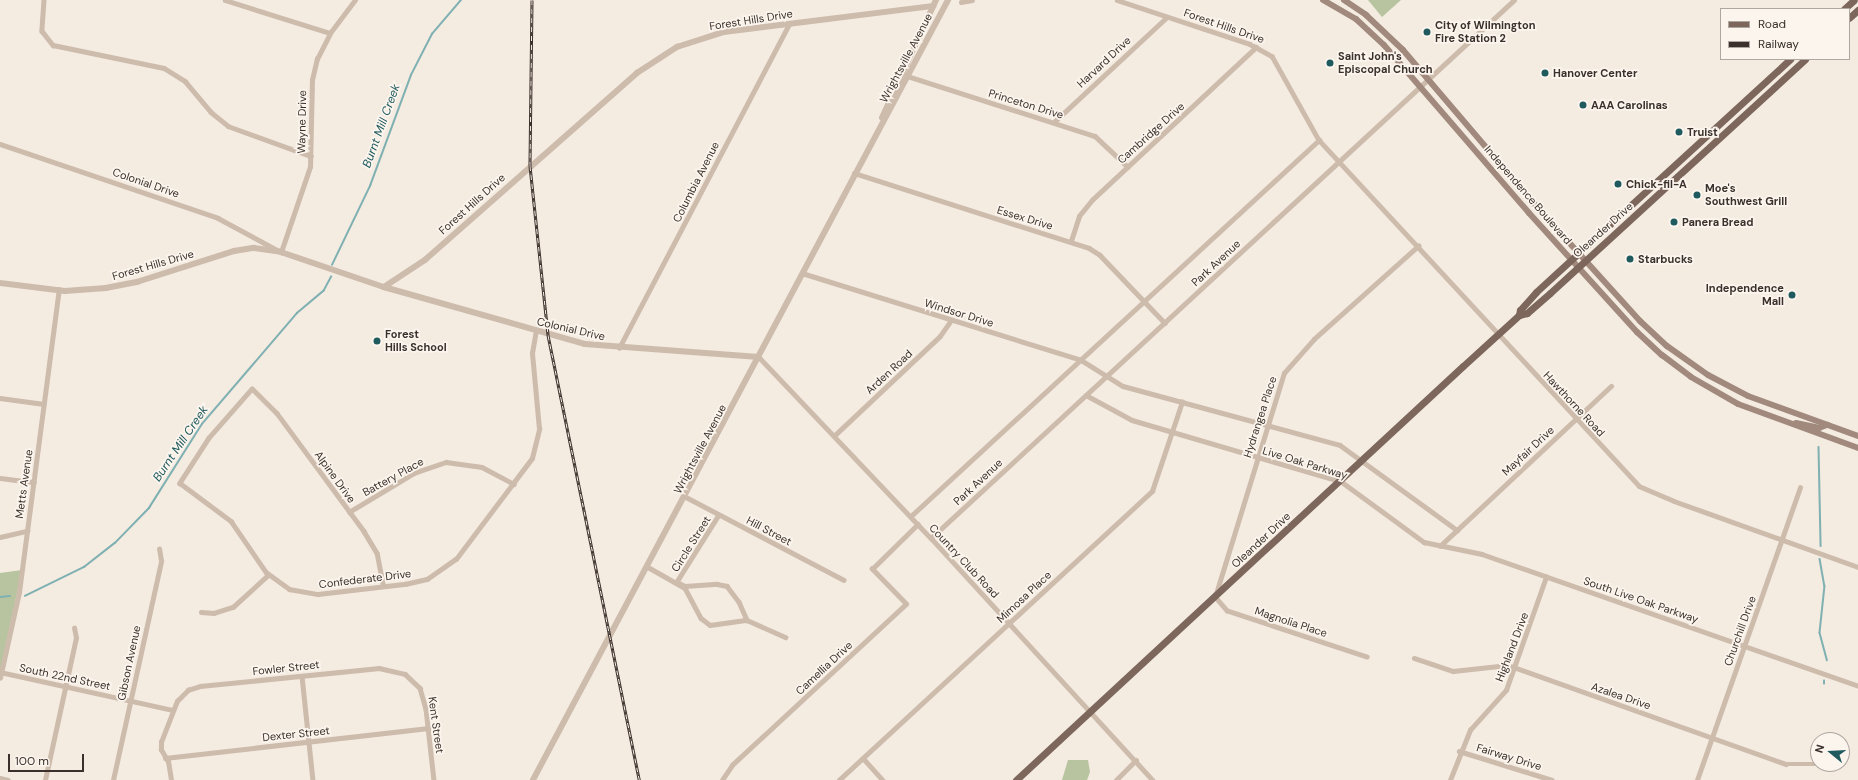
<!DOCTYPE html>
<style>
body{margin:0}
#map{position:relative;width:1858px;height:780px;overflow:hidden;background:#f4ebe1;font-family:"DM Sans",sans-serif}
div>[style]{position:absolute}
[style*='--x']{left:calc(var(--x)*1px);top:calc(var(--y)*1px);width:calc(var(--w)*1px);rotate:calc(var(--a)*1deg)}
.green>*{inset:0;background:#b8c4a0}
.stream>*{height:1.5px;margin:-0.75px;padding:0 0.75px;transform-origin:0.75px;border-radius:0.75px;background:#7fb0b2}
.minor>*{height:4.5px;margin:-2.25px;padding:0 2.25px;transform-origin:2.25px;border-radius:2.25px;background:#cdbbac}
.tertiary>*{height:5.5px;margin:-2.75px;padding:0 2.75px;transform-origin:2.75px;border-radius:2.75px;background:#cdbbac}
.secondary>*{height:6px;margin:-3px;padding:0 3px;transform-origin:3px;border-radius:3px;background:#a18a7d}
.primary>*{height:7px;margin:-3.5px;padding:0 3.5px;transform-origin:3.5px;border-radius:3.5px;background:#7d675c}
.rail>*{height:3px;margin-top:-1.5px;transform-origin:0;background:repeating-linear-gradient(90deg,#fbf5ee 0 4.5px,#3b302b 0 9px);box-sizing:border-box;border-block:1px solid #3b302b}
.dots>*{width:11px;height:11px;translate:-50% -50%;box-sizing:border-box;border:2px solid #fbf5ee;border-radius:50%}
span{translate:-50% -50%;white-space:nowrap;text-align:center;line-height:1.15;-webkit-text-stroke:3.5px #fbf5ee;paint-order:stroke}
.street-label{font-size:11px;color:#3b302b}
.poi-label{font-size:11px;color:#3b302b;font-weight:700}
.left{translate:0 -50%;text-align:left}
.right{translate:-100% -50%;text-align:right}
.water-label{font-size:12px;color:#1f5a5e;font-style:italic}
.legend{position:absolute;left:1720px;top:8px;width:130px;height:52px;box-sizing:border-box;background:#fbf5ee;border:1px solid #aea6a0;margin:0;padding:5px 7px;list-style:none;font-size:12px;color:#3b302b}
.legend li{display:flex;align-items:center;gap:8px;height:20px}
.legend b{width:20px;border:1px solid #aea6a0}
.north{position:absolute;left:1810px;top:732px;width:40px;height:40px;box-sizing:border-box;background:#fbf5ee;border:1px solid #aea6a0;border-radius:50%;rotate:288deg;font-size:11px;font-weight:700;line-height:16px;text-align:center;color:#3b302b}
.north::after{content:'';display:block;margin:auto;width:14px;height:18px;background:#1f5a5e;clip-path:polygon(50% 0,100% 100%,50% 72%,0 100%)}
.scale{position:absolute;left:8px;top:754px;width:76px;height:18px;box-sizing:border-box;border:2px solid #3b302b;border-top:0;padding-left:5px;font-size:12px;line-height:14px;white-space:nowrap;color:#3b302b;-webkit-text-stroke:3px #fbf5ee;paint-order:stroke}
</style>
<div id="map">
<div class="green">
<div style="clip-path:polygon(1368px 0,1401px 0,1382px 17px)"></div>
<div style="clip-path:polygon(22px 570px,0 672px,0 573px)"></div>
<div style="clip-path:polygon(1068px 760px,1088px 760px,1090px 772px,1087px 780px,1062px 780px)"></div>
</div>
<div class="stream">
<div style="--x:332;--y:265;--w:88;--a:-64.3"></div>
<div style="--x:370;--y:186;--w:118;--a:-69.7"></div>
<div style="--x:411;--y:75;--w:46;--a:-62.9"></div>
<div style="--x:432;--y:34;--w:45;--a:-49.5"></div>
<div style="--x:1819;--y:447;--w:99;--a:88.8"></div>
<div style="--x:1820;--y:559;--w:27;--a:80"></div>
<div style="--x:1825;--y:586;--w:47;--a:96.1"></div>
<div style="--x:1820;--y:633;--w:28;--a:75"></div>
<div style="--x:25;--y:596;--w:66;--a:-26.2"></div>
<div style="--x:84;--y:567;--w:39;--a:-38"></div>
<div style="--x:115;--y:543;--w:49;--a:-45.8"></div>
<div style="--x:149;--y:508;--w:99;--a:-57.8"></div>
<div style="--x:202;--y:424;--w:146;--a:-49.4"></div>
<div style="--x:297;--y:313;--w:35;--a:-40"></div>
<div style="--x:324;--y:290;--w:15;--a:-62"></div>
<div style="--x:0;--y:597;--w:10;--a:-6"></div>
<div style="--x:1824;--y:684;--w:3;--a:-90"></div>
</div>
<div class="minor">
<div style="--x:44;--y:0;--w:31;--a:94"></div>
<div style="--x:42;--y:31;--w:18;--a:52"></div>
<div style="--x:53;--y:45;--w:113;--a:11.7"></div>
<div style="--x:164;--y:68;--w:25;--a:32"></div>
<div style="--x:185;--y:81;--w:40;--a:50"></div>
<div style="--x:211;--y:112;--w:22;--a:39"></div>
<div style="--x:228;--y:126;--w:88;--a:19.9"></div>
<div style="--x:225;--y:0;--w:110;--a:17.4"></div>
<div style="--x:1117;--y:0;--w:140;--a:18.3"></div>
<div style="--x:1250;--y:44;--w:25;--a:29"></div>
<div style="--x:1272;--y:56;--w:96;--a:60.8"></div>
<div style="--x:1319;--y:140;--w:471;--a:47.2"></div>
<div style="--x:1639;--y:486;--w:38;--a:23"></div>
<div style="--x:1674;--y:501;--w:195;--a:19.7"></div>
<div style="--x:961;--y:2;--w:11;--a:-10"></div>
<div style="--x:907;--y:76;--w:197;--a:17.7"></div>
<div style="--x:1095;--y:136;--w:45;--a:43.2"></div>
<div style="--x:1054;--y:122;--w:154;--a:-42.9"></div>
<div style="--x:0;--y:144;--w:230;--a:18.7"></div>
<div style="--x:218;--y:218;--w:72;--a:28.4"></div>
<div style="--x:281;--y:252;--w:90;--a:-71.2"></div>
<div style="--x:310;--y:167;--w:87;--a:-88.7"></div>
<div style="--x:312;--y:80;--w:22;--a:-77"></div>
<div style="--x:317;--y:59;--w:29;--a:-63"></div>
<div style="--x:330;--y:33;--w:41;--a:-52.9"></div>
<div style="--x:854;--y:173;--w:247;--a:17.7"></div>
<div style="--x:1089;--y:248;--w:13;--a:32"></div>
<div style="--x:1100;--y:255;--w:94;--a:46.3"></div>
<div style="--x:1071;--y:241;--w:26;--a:-72"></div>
<div style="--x:1079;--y:216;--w:21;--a:-51"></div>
<div style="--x:1092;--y:200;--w:224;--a:-43"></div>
<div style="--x:802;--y:273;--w:292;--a:17.3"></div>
<div style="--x:1081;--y:360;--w:49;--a:31.8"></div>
<div style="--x:1123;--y:386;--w:225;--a:15.2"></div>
<div style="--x:1340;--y:445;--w:145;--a:36"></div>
<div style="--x:619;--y:348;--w:366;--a:-62.3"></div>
<div style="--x:759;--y:357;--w:250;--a:46.5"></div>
<div style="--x:931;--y:538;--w:328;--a:47.5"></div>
<div style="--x:1086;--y:395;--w:52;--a:28.5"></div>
<div style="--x:1132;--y:420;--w:219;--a:16.4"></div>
<div style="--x:1342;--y:482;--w:102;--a:36.2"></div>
<div style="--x:1424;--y:542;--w:59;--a:11.7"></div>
<div style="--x:1482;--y:554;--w:398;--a:19.3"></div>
<div style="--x:0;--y:398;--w:44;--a:7.8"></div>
<div style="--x:835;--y:435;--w:144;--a:-43.3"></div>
<div style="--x:940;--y:336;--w:19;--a:-55"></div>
<div style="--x:0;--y:478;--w:34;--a:7"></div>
<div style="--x:686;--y:497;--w:178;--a:27.7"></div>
<div style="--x:349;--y:512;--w:76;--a:-31"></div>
<div style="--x:414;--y:473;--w:34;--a:-19"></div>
<div style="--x:446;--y:462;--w:36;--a:8"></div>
<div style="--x:482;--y:467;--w:36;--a:28"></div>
<div style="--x:719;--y:515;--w:79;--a:122.1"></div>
<div style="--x:677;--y:582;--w:9;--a:27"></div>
<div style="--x:685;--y:586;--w:32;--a:-4"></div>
<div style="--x:717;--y:584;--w:10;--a:11"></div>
<div style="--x:727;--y:586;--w:20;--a:53"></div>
<div style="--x:739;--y:602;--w:20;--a:66"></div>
<div style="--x:911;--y:516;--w:555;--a:-42.66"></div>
<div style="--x:0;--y:537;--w:28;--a:-13"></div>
<div style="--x:931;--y:538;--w:793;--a:-42.7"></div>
<div style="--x:1440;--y:546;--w:234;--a:-43.1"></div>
<div style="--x:648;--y:567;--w:43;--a:29.6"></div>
<div style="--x:685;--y:588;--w:34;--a:62"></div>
<div style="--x:701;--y:618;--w:11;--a:38"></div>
<div style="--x:710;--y:625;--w:37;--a:-8"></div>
<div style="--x:747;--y:620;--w:42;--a:24.1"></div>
<div style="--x:383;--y:586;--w:33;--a:-101"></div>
<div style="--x:377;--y:554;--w:26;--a:-121"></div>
<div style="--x:364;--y:532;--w:147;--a:-126.4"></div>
<div style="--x:277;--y:414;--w:35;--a:-135"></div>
<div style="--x:252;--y:389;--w:65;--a:131.3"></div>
<div style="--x:209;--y:438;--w:54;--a:122.8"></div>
<div style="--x:180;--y:483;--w:64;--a:36.7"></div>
<div style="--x:231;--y:521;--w:62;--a:55.5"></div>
<div style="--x:266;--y:572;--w:29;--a:36"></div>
<div style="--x:289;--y:589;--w:29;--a:10"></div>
<div style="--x:318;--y:594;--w:88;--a:-6.6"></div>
<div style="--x:405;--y:584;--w:23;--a:-13"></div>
<div style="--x:427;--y:579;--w:35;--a:-35"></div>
<div style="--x:456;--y:559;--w:126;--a:-53"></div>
<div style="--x:532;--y:458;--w:30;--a:-76"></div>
<div style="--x:539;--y:429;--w:76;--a:-95.3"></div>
<div style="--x:532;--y:353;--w:22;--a:-80"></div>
<div style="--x:201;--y:612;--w:13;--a:4"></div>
<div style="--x:214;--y:613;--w:20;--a:-18"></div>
<div style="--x:233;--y:607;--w:47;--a:-42.4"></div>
<div style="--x:1367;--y:657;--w:147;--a:-161.8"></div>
<div style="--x:1227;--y:611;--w:18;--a:-131"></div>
<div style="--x:1215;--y:597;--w:234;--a:-72.9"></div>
<div style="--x:1284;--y:373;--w:45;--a:-48.6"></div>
<div style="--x:1314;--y:339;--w:140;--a:-41.8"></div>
<div style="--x:1414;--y:658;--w:41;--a:18.4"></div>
<div style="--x:1453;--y:671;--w:55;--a:-6.2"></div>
<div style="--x:1508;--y:665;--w:295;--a:19.6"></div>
<div style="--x:1786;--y:764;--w:37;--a:0"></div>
<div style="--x:0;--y:672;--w:177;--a:12.4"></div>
<div style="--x:302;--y:676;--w:105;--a:84"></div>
<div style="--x:0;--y:678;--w:88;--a:-77.5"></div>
<div style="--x:19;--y:592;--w:305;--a:-82.5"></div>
<div style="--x:1459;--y:751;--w:97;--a:17.3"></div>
<div style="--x:165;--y:758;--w:265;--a:-6.5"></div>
<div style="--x:863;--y:758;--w:30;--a:48"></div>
<div style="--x:0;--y:778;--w:8;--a:14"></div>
<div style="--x:45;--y:780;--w:145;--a:-77.7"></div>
<div style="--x:76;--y:638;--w:10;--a:-101"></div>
<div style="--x:113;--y:780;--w:224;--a:-77.6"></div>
<div style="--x:161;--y:561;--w:12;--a:-99"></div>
<div style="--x:171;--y:780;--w:18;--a:-99"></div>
<div style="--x:168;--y:762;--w:14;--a:-120"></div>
<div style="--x:161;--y:750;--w:8;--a:-90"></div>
<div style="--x:161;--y:742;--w:44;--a:-68.7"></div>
<div style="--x:177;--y:701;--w:16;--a:-45"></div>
<div style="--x:188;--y:690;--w:13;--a:-18"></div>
<div style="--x:200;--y:686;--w:180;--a:-5.7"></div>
<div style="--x:379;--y:668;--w:27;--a:13"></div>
<div style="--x:405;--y:674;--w:21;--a:43"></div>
<div style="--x:420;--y:688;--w:22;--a:74"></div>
<div style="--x:426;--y:709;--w:71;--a:83.6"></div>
<div style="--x:722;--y:780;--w:18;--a:-56"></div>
<div style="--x:732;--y:765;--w:237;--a:-42.8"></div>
<div style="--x:906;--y:604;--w:49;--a:-134.2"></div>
<div style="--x:872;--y:569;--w:64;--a:-44.4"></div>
<div style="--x:839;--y:780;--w:426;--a:-42.7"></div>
<div style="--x:1152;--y:491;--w:94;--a:-71.4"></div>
<div style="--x:1116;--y:780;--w:28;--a:-45"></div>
<div style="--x:1450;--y:780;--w:54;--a:-68.2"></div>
<div style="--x:1470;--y:730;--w:54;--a:-48"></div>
<div style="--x:1506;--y:690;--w:120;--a:-70.5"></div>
<div style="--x:1697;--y:780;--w:310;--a:-70.6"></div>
</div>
<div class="tertiary">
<div style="--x:882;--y:118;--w:130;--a:-65.4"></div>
<div style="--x:0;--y:283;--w:65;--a:7"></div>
<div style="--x:65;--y:291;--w:41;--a:-4.2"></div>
<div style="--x:106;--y:288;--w:32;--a:-11"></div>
<div style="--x:137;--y:282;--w:102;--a:-17.7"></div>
<div style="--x:234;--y:251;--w:20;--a:-9"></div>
<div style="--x:254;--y:248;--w:27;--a:8"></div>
<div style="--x:281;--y:252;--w:109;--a:18.8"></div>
<div style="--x:384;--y:287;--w:49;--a:-33.4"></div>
<div style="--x:425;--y:260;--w:283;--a:-41.4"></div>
<div style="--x:637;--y:73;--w:48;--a:-33"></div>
<div style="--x:677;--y:47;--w:49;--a:-17.7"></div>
<div style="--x:724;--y:32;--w:211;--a:-7.1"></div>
<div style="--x:384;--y:287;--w:209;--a:15.8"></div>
<div style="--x:585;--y:344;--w:174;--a:4.3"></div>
<div style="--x:533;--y:780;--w:884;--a:-61.98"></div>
</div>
<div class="secondary">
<div style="--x:1323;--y:0;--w:38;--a:30"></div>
<div style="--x:1356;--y:19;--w:38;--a:43"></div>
<div style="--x:1384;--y:45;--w:222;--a:49.2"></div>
<div style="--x:1529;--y:213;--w:161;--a:47.8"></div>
<div style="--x:1637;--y:332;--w:34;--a:43"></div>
<div style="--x:1662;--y:355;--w:36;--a:37"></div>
<div style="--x:1691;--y:377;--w:54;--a:29.9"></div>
<div style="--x:1738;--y:404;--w:128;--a:20.1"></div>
<div style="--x:1344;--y:0;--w:27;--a:34"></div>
<div style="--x:1366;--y:15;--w:51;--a:43.4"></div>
<div style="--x:1403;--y:50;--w:206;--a:49.5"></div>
<div style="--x:1537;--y:207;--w:154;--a:47.9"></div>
<div style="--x:1640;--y:321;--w:37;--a:43"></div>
<div style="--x:1667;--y:346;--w:50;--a:35.3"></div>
<div style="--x:1708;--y:375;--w:45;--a:27.7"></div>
<div style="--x:1748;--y:396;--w:117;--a:20"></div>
<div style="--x:1796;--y:423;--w:24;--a:12"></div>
<div style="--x:1819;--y:428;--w:9;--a:-21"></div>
</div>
<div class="primary">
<div style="--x:1844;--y:9;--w:13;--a:-42"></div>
<div style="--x:1849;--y:18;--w:12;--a:-42"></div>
<div style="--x:1519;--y:315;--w:5;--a:-79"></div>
<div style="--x:1520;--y:310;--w:24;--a:-48"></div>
<div style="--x:1536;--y:292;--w:345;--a:-42.5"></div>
<div style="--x:1016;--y:780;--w:609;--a:-42.81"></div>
<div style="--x:1463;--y:366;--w:76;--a:-42.3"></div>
<div style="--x:1519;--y:315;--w:8;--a:-14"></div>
<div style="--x:1527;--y:313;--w:30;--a:-41"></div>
<div style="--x:1550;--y:293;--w:346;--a:-42.5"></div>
</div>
<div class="rail">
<div style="--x:532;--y:0;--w:166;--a:90.7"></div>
<div style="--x:530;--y:166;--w:170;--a:83.9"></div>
<div style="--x:548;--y:335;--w:454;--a:78.4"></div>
</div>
<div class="dots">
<div style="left:1427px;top:32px;background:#1f5a5e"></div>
<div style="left:1330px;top:63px;background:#1f5a5e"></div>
<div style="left:1545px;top:73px;background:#1f5a5e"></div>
<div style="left:1583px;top:105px;background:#1f5a5e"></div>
<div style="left:1679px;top:132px;background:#1f5a5e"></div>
<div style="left:1618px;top:184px;background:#1f5a5e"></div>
<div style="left:1697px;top:195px;background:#1f5a5e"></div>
<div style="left:1674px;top:222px;background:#1f5a5e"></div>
<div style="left:1630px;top:259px;background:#1f5a5e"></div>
<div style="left:1792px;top:295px;background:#1f5a5e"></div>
<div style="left:377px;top:341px;background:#1f5a5e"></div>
</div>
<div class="street-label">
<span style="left:751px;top:20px;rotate:-9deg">Forest Hills Drive</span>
<span style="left:1224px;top:26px;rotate:19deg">Forest Hills Drive</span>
<span style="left:906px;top:58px;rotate:-62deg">Wrightsville Avenue</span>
<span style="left:1104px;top:62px;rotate:-43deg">Harvard Drive</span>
<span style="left:1026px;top:104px;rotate:17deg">Princeton Drive</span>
<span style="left:302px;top:122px;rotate:-89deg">Wayne Drive</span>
<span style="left:1151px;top:133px;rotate:-42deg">Cambridge Drive</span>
<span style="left:696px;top:182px;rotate:-63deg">Columbia Avenue</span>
<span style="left:146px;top:183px;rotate:19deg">Colonial Drive</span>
<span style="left:1528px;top:195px;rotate:49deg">Independence Boulevard</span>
<span style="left:472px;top:204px;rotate:-42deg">Forest Hills Drive</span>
<span style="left:1025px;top:218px;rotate:17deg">Essex Drive</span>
<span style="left:1603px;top:230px;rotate:-42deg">Oleander Drive</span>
<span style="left:1216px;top:263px;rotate:-43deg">Park Avenue</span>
<span style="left:153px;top:265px;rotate:-16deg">Forest Hills Drive</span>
<span style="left:959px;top:313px;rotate:17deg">Windsor Drive</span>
<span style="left:571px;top:329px;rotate:13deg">Colonial Drive</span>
<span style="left:889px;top:372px;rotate:-43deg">Arden Road</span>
<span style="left:1574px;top:404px;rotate:47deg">Hawthorne Road</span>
<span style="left:1260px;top:417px;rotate:-72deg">Hydrangea Place</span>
<span style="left:700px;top:449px;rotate:-62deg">Wrightsville Avenue</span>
<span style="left:1528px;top:451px;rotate:-43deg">Mayfair Drive</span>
<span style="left:1305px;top:463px;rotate:17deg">Live Oak Parkway</span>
<span style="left:335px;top:477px;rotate:54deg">Alpine Drive</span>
<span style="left:393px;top:477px;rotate:-29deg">Battery Place</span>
<span style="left:978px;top:482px;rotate:-43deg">Park Avenue</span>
<span style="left:24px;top:484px;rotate:-82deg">Metts Avenue</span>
<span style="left:769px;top:531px;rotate:28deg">Hill Street</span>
<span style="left:1261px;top:540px;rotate:-43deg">Oleander Drive</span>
<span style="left:691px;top:544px;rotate:-58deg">Circle Street</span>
<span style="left:964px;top:561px;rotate:47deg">Country Club Road</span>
<span style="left:365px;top:579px;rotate:-7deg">Confederate Drive</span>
<span style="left:1024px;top:597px;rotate:-43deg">Mimosa Place</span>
<span style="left:1641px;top:600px;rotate:19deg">South Live Oak Parkway</span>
<span style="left:1291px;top:622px;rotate:18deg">Magnolia Place</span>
<span style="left:1740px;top:631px;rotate:-70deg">Churchill Drive</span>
<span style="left:1512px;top:647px;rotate:-69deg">Highland Drive</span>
<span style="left:129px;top:663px;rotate:-78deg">Gibson Avenue</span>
<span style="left:286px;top:668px;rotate:-6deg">Fowler Street</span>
<span style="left:824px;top:668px;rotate:-43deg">Camellia Drive</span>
<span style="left:65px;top:677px;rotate:12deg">South 22nd Street</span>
<span style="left:1621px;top:696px;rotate:19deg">Azalea Drive</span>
<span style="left:436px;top:725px;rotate:82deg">Kent Street</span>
<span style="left:296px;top:734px;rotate:-6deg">Dexter Street</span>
<span style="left:1509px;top:757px;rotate:17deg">Fairway Drive</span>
</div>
<div class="poi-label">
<span class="left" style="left:1435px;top:32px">City of Wilmington<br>Fire Station 2</span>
<span class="left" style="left:1338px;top:63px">Saint John's<br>Episcopal Church</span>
<span class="left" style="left:1553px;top:73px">Hanover Center</span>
<span class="left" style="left:1591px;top:105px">AAA Carolinas</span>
<span class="left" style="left:1687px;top:132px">Truist</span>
<span class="left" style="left:1626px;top:184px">Chick-fil-A</span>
<span class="left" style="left:1705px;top:195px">Moe's<br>Southwest Grill</span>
<span class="left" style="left:1682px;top:222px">Panera Bread</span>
<span class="left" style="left:1638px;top:259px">Starbucks</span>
<span class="right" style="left:1784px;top:295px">Independence<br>Mall</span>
<span class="left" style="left:385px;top:341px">Forest<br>Hills School</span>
</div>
<div class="water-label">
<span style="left:382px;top:126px;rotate:-70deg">Burnt Mill Creek</span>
<span style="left:181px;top:444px;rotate:-56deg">Burnt Mill Creek</span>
</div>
<ul class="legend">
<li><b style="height:5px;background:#7d675c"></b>Road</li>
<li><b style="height:5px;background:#3b302b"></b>Railway</li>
</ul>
<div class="north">N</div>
<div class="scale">100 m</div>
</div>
